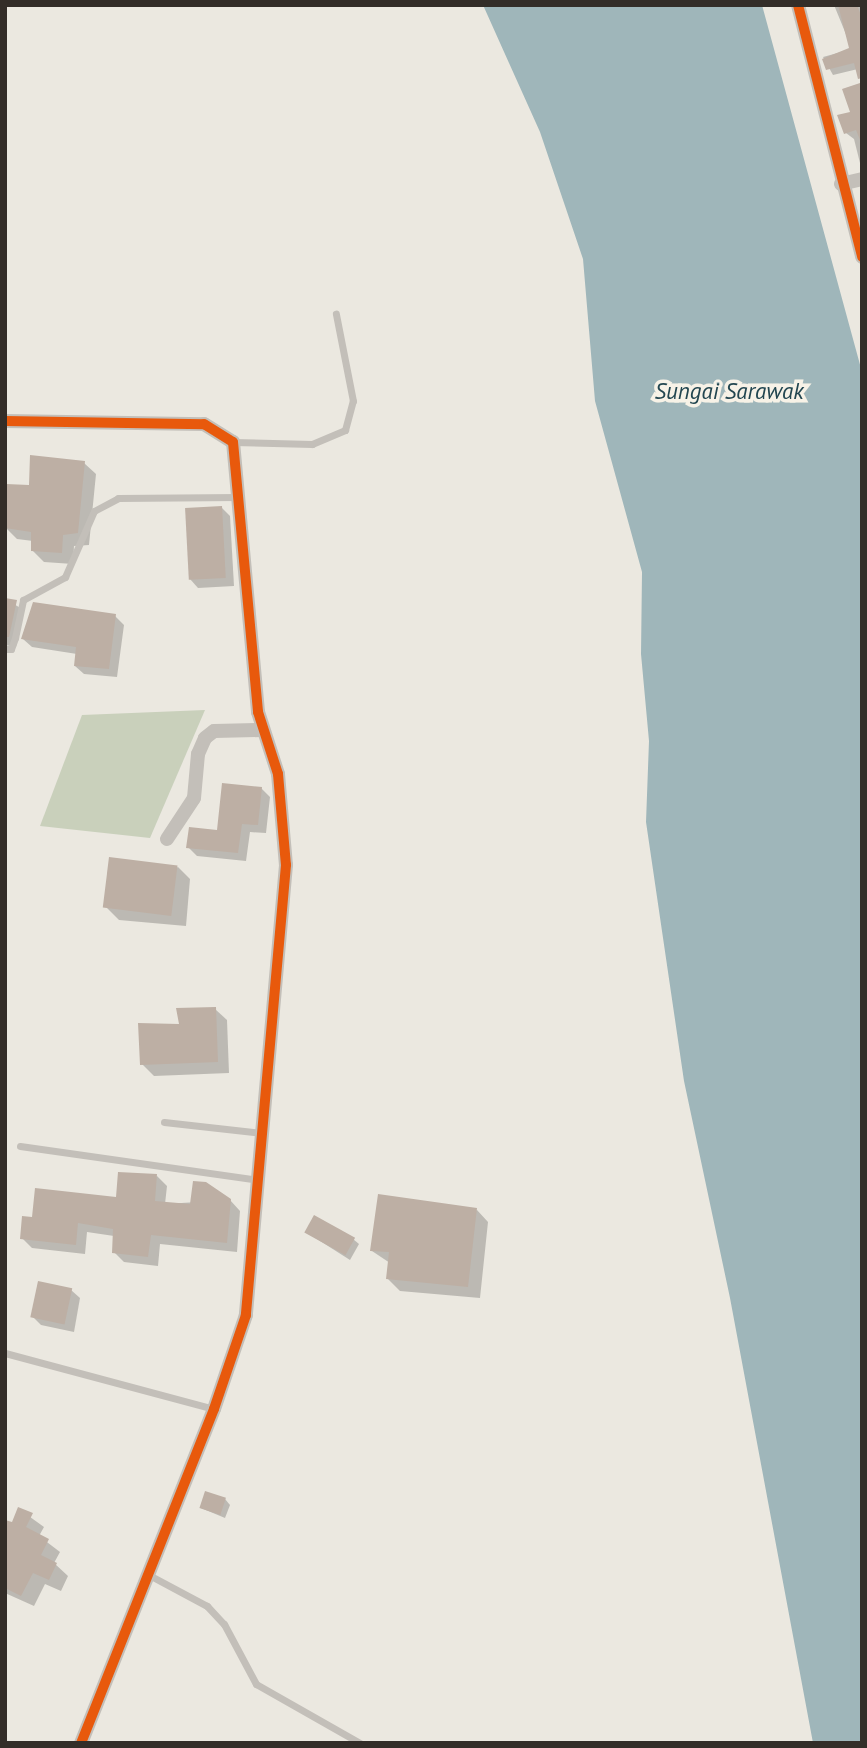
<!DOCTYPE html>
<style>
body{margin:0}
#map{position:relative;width:867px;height:1748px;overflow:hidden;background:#ebe8e0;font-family:"PT Sans",sans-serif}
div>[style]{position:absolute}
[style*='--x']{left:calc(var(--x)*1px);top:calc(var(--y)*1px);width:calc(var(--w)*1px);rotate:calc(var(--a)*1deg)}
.green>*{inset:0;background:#c9d0bb}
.water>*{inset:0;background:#9fb6ba}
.shadow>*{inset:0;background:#0003}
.building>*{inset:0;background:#bdafa4;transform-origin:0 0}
.lane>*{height:7px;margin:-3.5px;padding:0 3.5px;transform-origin:3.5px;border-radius:3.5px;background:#c3bfb9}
.street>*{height:14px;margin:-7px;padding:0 7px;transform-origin:7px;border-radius:7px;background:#c3bfb9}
.cycleway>*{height:10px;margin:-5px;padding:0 5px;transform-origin:5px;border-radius:5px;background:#e8590c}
span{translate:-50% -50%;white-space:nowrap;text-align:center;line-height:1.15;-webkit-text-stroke:7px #f7f2e7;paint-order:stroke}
.water-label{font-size:23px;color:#224650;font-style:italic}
.frame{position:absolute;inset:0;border:7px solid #332d28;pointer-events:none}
</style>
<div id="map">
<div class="green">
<div style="clip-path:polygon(205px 710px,150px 838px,40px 826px,82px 715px)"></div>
</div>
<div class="water">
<div style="clip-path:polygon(483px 5px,762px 5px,862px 372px,862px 1743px,813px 1743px,730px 1298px,684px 1081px,646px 822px,649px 741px,641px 654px,642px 572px,595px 401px,583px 259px,540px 132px)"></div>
</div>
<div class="shadow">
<div style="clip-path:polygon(834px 5px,860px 5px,862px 68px,833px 75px,823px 57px,852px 49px)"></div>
<div style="clip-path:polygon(859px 85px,862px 87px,862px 171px,854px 139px,846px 133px)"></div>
<div style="clip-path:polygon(84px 463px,96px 474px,89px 545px,74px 546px,73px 564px,44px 562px,32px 550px,33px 541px,17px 539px,6px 528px,31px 487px)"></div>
<div style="clip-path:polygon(222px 508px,230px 516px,234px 586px,198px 588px,190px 579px)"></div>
<div style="clip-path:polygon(5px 599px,24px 610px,16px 647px,5px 645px)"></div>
<div style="clip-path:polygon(115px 616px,124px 625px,117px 677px,84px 674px,75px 666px,77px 654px,32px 647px,23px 639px)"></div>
<div style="clip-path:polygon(261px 788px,270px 797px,266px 833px,250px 832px,246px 861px,197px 856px,188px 847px,219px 832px)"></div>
<div style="clip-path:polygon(178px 867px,190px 879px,186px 926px,119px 920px,107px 908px)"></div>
<div style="clip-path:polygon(215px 1009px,227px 1020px,229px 1073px,154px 1076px,142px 1064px,181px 1026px)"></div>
<div style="clip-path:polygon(157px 1176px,167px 1186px,165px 1204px,230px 1200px,240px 1211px,237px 1252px,160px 1244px,158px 1266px,124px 1262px,114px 1252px,114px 1236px,87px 1232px,85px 1254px,32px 1248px,22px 1238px,33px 1219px,117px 1199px)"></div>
<div style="clip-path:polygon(477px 1210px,488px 1222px,480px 1298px,400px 1291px,388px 1279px,390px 1263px,372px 1251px)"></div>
<div style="clip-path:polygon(306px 1232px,353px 1239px,359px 1244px,350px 1260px)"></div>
<div style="clip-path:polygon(71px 1290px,80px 1298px,74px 1332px,41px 1325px,32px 1316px)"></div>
<div style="clip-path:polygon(225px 1499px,230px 1505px,225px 1518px,201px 1508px)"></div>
<div style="clip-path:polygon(19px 1509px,44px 1527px,39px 1536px,60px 1552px,54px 1563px,68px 1576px,61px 1591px,45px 1584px,34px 1606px,5px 1593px,5px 1521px,13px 1525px)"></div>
</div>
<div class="building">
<div style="clip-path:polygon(838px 5px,857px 5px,862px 18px,862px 78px,858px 79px,854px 63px,826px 70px,822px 59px,849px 48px)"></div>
<div style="clip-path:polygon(860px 83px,862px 140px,860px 140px,856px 130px,844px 134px,837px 115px,850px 112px,842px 89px)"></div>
<div style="clip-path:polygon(30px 455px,85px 461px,78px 533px,63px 535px,62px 553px,31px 551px,31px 532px,5px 528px,6px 484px,29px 485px)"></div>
<div style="left:222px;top:506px;width:72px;height:37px;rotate:87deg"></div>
<div style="clip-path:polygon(5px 598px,17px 600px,9px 637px,5px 637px)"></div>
<div style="clip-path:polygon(33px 602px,116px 614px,109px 669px,74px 666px,76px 647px,21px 639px)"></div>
<div style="clip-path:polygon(222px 783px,262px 787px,258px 825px,242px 824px,238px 853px,186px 848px,189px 827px,217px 830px)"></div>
<div style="left:109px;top:857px;width:69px;height:51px;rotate:7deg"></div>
<div style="clip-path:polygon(216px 1007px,218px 1062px,140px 1065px,138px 1023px,179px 1024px,176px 1008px)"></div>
<div style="clip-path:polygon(118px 1172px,157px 1174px,155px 1201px,190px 1204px,193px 1181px,206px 1182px,231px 1199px,227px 1243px,151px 1235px,148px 1257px,112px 1253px,113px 1229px,78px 1223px,76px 1245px,20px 1239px,22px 1216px,32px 1217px,35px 1188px,116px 1197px)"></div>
<div style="clip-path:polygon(378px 1194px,477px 1208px,468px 1287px,386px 1279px,389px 1252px,370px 1251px)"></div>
<div style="left:314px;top:1215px;width:47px;height:20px;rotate:29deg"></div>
<div style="left:38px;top:1281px;width:35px;height:37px;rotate:12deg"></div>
<div style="left:205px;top:1491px;width:22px;height:18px;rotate:18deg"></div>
<div style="clip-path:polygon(18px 1507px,33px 1513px,26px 1527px,49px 1539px,41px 1555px,57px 1563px,49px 1580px,33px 1573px,21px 1596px,5px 1588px,5px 1520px,12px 1522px)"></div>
</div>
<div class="lane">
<div style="--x:233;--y:442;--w:79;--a:1.5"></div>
<div style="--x:312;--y:444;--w:36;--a:-23"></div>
<div style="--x:345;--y:430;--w:30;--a:-75"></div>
<div style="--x:353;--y:401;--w:89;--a:-101.1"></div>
<div style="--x:5;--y:649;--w:6;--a:0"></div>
<div style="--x:11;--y:649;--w:12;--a:-70"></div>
<div style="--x:15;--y:638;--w:39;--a:-78"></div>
<div style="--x:23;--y:600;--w:48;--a:-28.7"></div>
<div style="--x:65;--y:577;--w:72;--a:-66.3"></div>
<div style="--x:94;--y:511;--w:27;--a:-28"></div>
<div style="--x:118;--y:498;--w:120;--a:-0.5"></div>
<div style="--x:164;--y:1122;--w:99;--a:6.4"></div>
<div style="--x:20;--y:1146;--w:241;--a:8.1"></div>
<div style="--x:5;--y:1353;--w:216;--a:15"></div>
<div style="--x:149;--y:1575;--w:66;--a:28.1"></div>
<div style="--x:207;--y:1606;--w:25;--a:47"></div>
<div style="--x:224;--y:1624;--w:68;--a:61.9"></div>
<div style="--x:256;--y:1684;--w:120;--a:29.6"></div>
</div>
<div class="street">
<div style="--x:798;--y:5;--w:260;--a:75.7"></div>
<div style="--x:841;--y:184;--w:22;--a:-13"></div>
<div style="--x:5;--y:421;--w:199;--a:0.9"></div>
<div style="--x:204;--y:424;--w:34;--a:32"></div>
<div style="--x:233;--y:442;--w:271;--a:84.7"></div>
<div style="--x:258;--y:712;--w:65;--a:72.1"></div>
<div style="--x:278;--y:774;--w:91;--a:85"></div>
<div style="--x:286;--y:865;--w:452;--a:95.1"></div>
<div style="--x:246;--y:1315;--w:99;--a:108.8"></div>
<div style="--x:214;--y:1409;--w:360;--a:111.7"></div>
<div style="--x:167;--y:839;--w:49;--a:-56.6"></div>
<div style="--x:194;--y:798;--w:44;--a:-84.8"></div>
<div style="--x:198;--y:754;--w:17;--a:-66"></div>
<div style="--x:205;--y:738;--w:11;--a:-38"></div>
<div style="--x:214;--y:731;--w:48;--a:-1.2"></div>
</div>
<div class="cycleway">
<div style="--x:798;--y:5;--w:260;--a:75.7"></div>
<div style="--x:5;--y:421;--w:199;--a:0.9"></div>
<div style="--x:204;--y:424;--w:34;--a:32"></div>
<div style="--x:233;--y:442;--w:271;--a:84.7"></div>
<div style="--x:258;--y:712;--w:65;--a:72.1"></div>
<div style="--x:278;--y:774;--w:91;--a:85"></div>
<div style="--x:286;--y:865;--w:452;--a:95.1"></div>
<div style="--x:246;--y:1315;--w:99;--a:108.8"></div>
<div style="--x:214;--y:1409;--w:360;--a:111.7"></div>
</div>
<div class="water-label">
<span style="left:729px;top:391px">Sungai Sarawak</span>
</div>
<div class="frame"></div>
</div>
